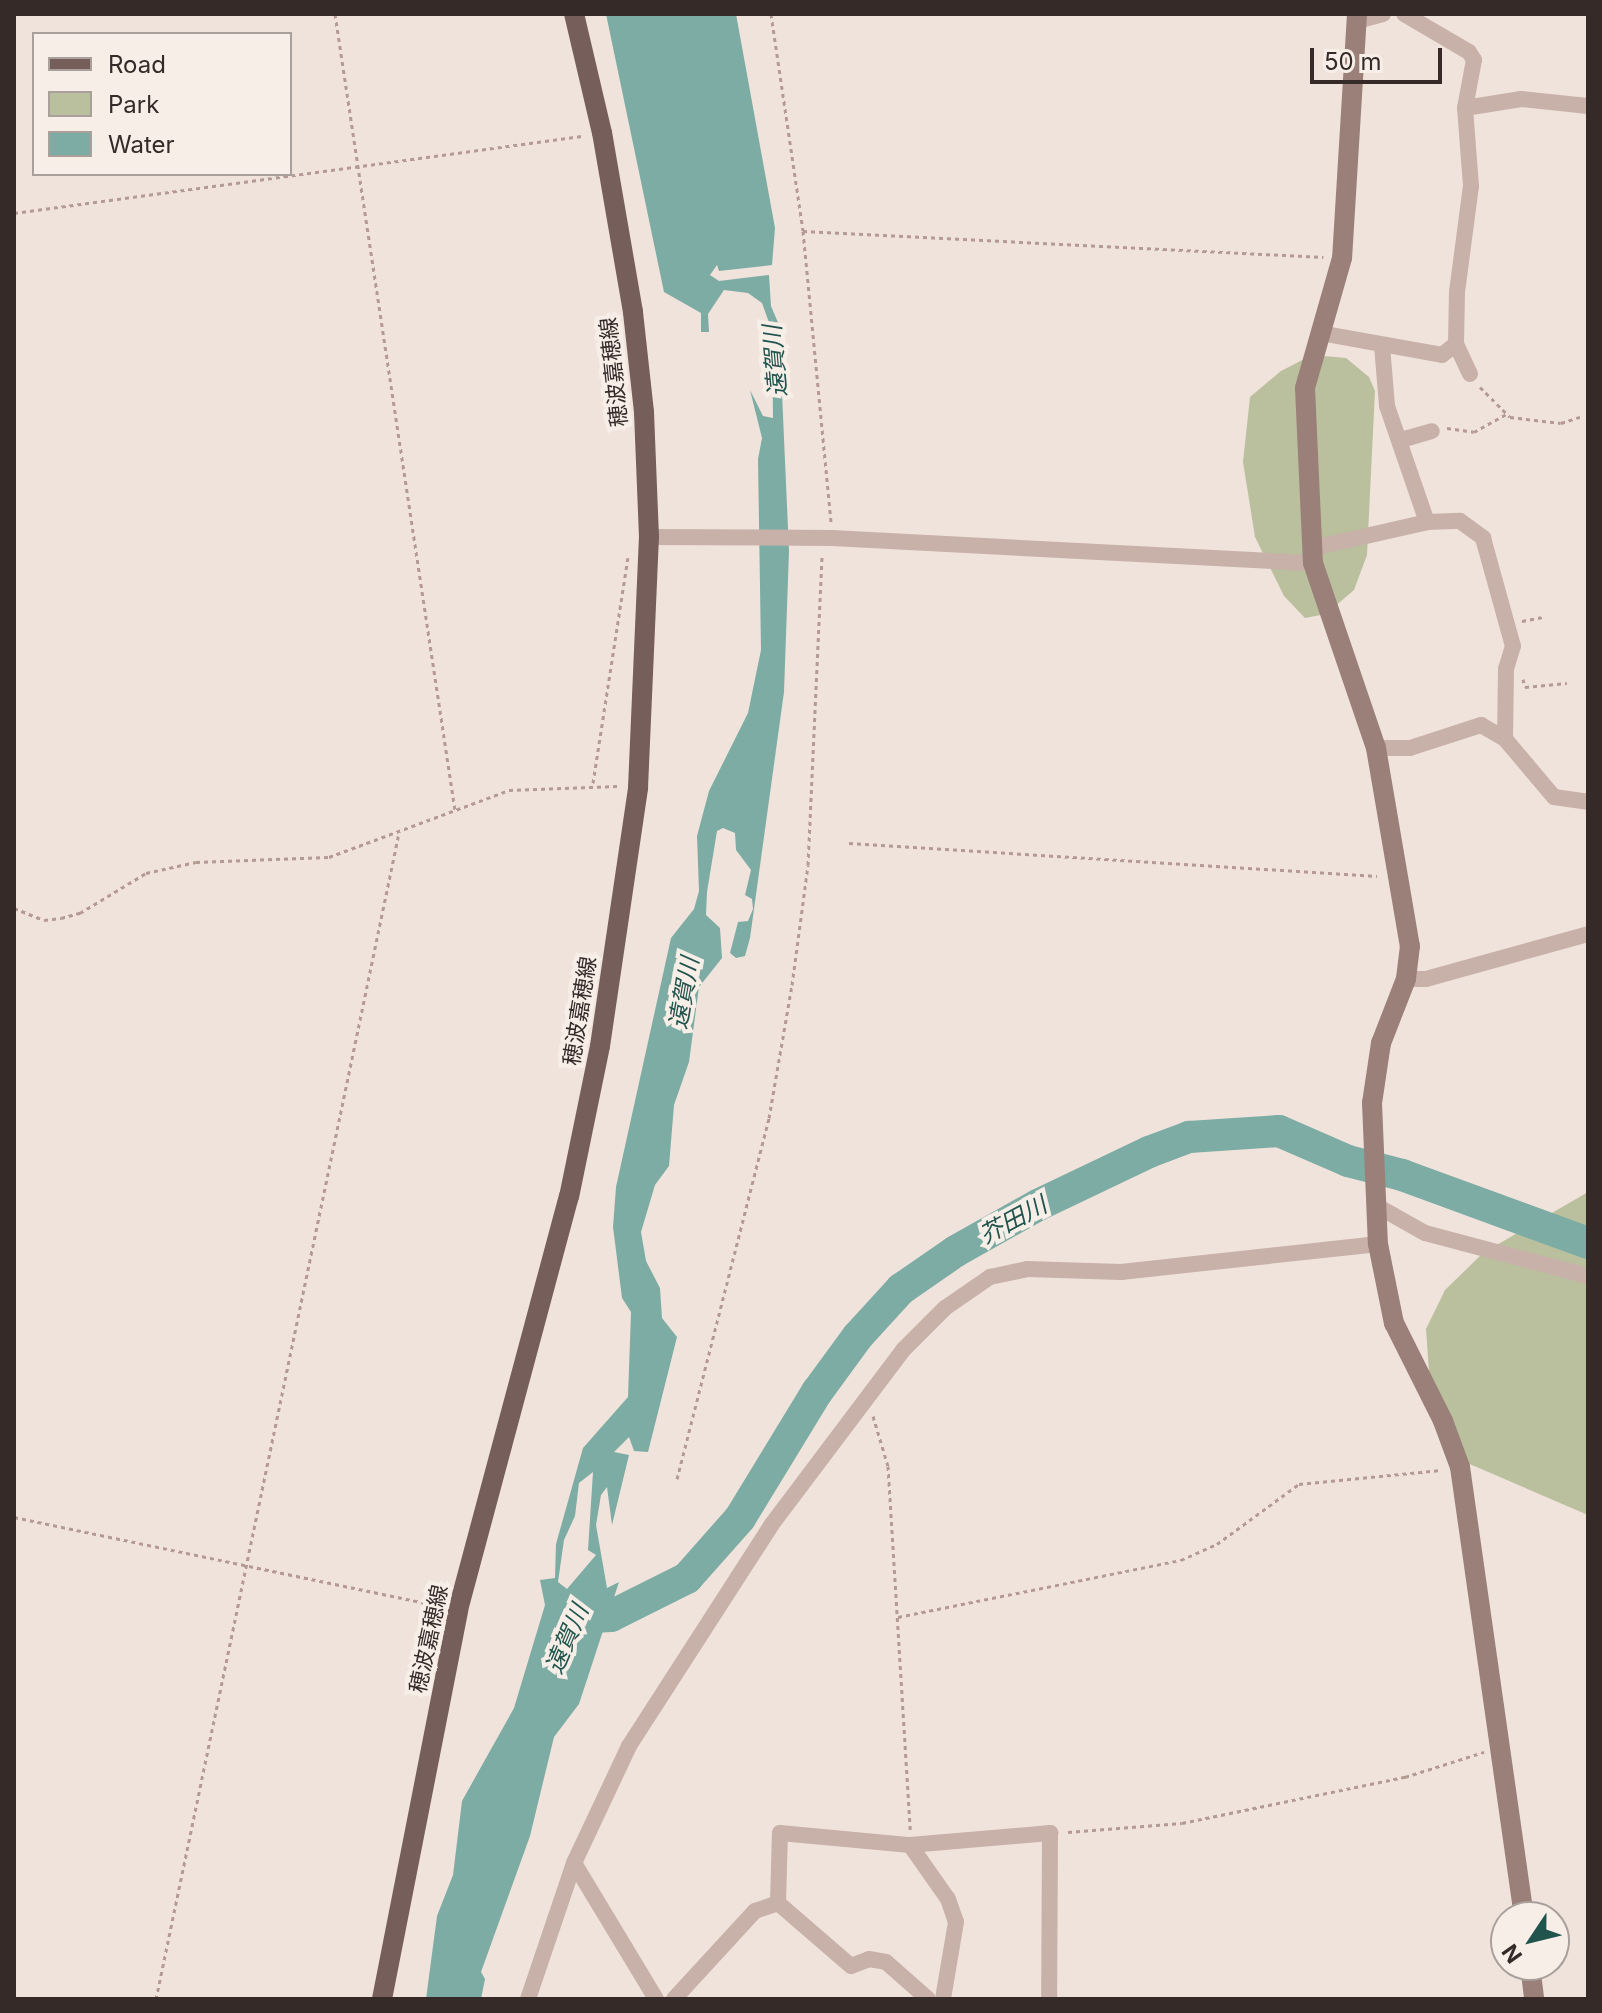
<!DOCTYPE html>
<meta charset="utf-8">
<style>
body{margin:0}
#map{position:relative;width:1602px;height:2013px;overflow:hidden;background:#f0e3dc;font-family:Inter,"Noto Sans JP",sans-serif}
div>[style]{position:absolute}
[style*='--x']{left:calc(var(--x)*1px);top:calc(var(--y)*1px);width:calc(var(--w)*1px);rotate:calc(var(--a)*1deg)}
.green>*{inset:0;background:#babf9d}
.water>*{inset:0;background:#7daca4}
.river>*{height:32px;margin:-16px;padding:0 16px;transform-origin:16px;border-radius:16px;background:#7daca4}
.path>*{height:3px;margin-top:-1.5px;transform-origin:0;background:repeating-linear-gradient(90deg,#b49a93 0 4px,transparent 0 8px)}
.street>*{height:16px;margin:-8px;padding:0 8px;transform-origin:8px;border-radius:8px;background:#c8b1a9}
.secondary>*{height:20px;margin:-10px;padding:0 10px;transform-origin:10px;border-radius:10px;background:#9b807a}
.primary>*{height:20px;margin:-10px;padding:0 10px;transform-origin:10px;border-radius:10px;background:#765e5a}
span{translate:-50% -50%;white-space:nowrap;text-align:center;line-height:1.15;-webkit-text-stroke:8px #f8eee8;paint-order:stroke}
.street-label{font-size:22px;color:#352a28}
.water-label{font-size:24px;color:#20544d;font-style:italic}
.frame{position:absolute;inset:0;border:16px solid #352a28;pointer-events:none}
.legend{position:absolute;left:32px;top:32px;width:260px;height:144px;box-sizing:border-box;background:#f8eee8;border:2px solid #aaa09b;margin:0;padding:10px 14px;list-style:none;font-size:24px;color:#352a28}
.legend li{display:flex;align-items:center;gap:16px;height:40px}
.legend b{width:40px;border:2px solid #aaa09b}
.north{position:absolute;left:1490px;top:1901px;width:80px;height:80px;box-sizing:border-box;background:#f8eee8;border:2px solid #aaa09b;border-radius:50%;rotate:235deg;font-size:22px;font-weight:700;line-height:32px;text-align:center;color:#352a28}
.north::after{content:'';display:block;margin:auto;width:28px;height:36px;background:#20544d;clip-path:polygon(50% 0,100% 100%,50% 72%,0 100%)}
.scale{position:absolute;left:1310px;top:48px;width:132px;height:36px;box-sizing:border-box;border:4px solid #352a28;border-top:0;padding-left:10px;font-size:24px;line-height:28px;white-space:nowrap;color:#352a28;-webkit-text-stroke:6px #f8eee8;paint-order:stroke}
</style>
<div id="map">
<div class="green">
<div style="clip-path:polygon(1312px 355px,1346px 358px,1369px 377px,1375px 391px,1367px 555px,1354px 590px,1326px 614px,1305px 618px,1284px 596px,1255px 537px,1243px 462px,1250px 397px,1281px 371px)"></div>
<div style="clip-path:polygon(1588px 1192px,1588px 1515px,1451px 1456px,1432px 1414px,1426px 1329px,1445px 1290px,1483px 1253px)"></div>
</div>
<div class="water">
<div style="clip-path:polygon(evenodd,606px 14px,736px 14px,775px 228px,772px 265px,719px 271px,717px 265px,710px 275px,719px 281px,769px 275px,771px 306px,779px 325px,789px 551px,784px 692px,750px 938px,745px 956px,736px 958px,730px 953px,738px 922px,748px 921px,753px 909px,752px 899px,745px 895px,751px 870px,736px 850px,735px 833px,723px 828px,717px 831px,707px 892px,706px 915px,720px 928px,722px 958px,699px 987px,689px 1062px,674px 1105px,669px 1166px,655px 1185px,641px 1232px,646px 1261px,660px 1288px,662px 1318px,677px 1337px,648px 1452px,634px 1451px,629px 1437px,614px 1452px,629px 1455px,612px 1525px,607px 1487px,601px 1495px,596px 1525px,607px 1588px,619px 1582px,579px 1704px,554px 1737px,530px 1836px,481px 1972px,485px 1979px,481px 1999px,426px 1999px,437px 1916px,453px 1875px,462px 1801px,514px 1708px,545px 1605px,540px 1580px,555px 1578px,556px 1544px,583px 1448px,628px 1397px,631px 1312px,622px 1298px,613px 1227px,616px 1187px,671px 938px,694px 909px,699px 891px,697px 836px,709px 791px,748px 713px,761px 650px,758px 459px,762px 438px,750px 390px,763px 416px,773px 418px,772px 331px,762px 303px,748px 293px,724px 290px,708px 314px,709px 332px,701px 332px,701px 313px,664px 292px,606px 14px,593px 1472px,588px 1550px,596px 1555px,567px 1589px,558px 1582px,564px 1540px,575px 1516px,579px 1483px,593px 1472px)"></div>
</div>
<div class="river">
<div style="--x:574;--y:1618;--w:37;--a:-3"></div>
<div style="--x:611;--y:1616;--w:85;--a:-26.6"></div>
<div style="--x:687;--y:1578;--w:80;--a:-48.5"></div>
<div style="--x:740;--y:1518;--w:148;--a:-58.6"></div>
<div style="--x:817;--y:1392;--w:69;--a:-53.8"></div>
<div style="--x:858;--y:1336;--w:64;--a:-47.5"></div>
<div style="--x:901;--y:1289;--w:67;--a:-34.6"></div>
<div style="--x:956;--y:1251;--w:94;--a:-29.3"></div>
<div style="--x:1038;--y:1205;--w:123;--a:-25.5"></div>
<div style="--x:1149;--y:1152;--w:43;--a:-20.6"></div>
<div style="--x:1189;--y:1137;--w:90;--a:-3.8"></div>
<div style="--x:1279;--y:1131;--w:75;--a:23.5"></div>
<div style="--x:1348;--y:1161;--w:56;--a:14.5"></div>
<div style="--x:1402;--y:1175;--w:198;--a:20.1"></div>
</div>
<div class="path">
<div style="--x:335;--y:14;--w:805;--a:81.43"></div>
<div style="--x:771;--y:14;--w:219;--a:81.6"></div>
<div style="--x:803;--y:231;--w:292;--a:84.5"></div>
<div style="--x:14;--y:213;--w:573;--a:-7.72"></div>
<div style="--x:803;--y:231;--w:521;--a:2.86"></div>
<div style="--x:1480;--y:387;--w:42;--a:45"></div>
<div style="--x:1510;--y:417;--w:51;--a:6.7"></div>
<div style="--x:1561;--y:423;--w:20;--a:-18"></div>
<div style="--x:1447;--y:428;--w:27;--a:8"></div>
<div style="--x:1474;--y:432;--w:37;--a:-29"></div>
<div style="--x:1522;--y:621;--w:21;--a:-11"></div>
<div style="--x:1523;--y:679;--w:8;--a:76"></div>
<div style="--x:1525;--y:687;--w:42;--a:-5.4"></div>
<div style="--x:593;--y:783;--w:228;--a:-81.2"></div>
<div style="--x:849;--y:843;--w:529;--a:3.58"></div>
<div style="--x:14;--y:908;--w:32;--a:22"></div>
<div style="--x:44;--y:920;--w:17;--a:-7"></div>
<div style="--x:61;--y:918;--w:20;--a:-15"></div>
<div style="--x:80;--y:913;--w:77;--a:-31.2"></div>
<div style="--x:146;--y:873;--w:51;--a:-12.4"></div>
<div style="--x:196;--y:862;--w:133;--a:-2.2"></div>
<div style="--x:329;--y:857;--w:192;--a:-20.4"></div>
<div style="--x:509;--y:790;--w:109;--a:-2.1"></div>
<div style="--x:873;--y:1416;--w:52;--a:73.3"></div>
<div style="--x:888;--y:1466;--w:364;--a:86.5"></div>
<div style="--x:677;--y:1479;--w:373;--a:-75.7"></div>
<div style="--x:769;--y:1118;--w:135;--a:-80.2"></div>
<div style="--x:792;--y:985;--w:121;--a:-82.4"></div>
<div style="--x:808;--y:865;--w:311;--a:-87.4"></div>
<div style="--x:14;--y:1517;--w:434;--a:11.8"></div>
<div style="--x:898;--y:1617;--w:289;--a:-11.4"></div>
<div style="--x:1181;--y:1560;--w:39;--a:-24"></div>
<div style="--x:1217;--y:1544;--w:102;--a:-36.2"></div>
<div style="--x:1299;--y:1484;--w:143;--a:-5.6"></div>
<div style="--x:1068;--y:1832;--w:114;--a:-4.5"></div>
<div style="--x:1182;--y:1823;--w:228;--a:-11.7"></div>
<div style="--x:1405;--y:1777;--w:83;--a:-17.6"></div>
<div style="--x:156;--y:1999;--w:1191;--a:-78.23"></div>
</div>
<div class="street">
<div style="--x:1357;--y:21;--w:27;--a:-15"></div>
<div style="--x:1465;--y:108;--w:57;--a:-9.1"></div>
<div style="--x:1521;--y:99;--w:67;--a:6"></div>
<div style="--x:1320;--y:333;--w:124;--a:10.2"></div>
<div style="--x:1442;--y:355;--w:18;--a:-38"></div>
<div style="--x:1456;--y:344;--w:52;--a:-88.9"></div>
<div style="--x:1457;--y:292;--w:107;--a:-82.5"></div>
<div style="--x:1471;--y:186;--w:78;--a:-94.4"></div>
<div style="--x:1465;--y:108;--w:49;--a:-79.4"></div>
<div style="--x:1474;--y:60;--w:9;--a:-122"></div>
<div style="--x:1469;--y:52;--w:75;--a:-149.7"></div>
<div style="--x:1456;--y:344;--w:33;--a:65"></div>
<div style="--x:1382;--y:346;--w:60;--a:85.2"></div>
<div style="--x:1387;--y:406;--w:123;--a:71"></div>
<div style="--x:1427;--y:522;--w:33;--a:-2"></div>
<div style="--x:1460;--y:521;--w:29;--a:36"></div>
<div style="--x:1483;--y:538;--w:112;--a:74.5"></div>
<div style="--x:1513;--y:646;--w:24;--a:107"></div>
<div style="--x:1506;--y:669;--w:70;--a:90.8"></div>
<div style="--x:1401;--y:440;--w:32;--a:-16"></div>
<div style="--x:649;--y:537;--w:183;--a:0.3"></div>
<div style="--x:832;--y:538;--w:482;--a:3"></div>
<div style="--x:1313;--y:548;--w:117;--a:-12.8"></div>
<div style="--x:1376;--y:748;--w:34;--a:0"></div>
<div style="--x:1410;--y:748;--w:75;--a:-17.9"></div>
<div style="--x:1481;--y:725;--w:28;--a:30"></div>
<div style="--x:1505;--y:739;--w:76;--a:49.8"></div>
<div style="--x:1554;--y:797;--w:34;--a:8"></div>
<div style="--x:1406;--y:979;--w:20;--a:0"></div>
<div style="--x:1426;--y:979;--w:168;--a:-15.5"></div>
<div style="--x:1377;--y:1206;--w:55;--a:29.4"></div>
<div style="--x:1425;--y:1233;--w:169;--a:14.8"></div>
<div style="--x:910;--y:1845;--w:66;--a:54.9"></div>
<div style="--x:948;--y:1899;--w:24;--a:71"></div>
<div style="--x:956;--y:1922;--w:78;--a:99.6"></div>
<div style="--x:574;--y:1863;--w:159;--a:58.9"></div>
<div style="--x:778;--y:1903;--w:96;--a:40.8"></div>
<div style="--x:851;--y:1966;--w:19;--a:-21"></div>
<div style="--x:869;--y:1959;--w:17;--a:10"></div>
<div style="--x:886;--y:1962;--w:56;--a:41.4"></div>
<div style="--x:528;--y:1999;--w:144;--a:-71.3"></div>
<div style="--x:574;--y:1863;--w:129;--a:-64.8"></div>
<div style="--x:629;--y:1746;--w:264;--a:-57.2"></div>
<div style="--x:772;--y:1524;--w:219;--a:-53"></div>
<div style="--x:904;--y:1349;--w:58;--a:-45"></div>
<div style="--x:945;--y:1308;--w:55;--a:-34.6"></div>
<div style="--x:990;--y:1277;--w:38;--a:-12"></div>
<div style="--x:1027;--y:1269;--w:94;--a:1.8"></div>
<div style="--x:1121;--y:1272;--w:259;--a:-6.2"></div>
<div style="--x:674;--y:1999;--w:120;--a:-47.4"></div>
<div style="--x:755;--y:1911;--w:24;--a:-19"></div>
<div style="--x:778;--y:1903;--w:70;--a:-88.4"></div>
<div style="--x:780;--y:1833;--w:131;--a:5.3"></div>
<div style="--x:910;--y:1845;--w:141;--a:-4.9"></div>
<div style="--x:1050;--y:1833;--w:166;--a:90.3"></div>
</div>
<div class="secondary">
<div style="--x:1357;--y:14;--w:244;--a:93.5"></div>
<div style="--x:1342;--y:258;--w:135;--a:105.9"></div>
<div style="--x:1305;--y:388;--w:175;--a:87.4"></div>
<div style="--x:1313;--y:563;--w:195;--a:71.2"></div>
<div style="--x:1376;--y:748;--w:201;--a:80.3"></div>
<div style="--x:1410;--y:946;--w:33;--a:97"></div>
<div style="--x:1406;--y:979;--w:69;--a:111.3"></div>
<div style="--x:1381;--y:1043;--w:61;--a:98.5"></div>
<div style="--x:1372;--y:1103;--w:141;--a:87.6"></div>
<div style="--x:1378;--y:1244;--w:81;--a:78.6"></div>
<div style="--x:1394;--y:1323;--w:110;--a:63.4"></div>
<div style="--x:1443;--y:1421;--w:49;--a:69.7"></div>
<div style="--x:1460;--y:1467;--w:455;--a:81.9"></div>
<div style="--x:1530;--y:1965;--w:34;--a:83"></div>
</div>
<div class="primary">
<div style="--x:382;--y:1999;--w:396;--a:-78.9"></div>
<div style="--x:458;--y:1610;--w:428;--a:-75"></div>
<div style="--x:569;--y:1197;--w:154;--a:-78.4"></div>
<div style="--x:600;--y:1046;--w:261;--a:-81.6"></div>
<div style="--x:638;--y:788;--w:251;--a:-87.5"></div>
<div style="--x:649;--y:537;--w:125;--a:-92.3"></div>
<div style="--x:644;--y:412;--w:101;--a:-96.3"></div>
<div style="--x:633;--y:312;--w:182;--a:-99.8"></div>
<div style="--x:602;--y:133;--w:122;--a:-103.2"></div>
</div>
<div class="street-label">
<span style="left:614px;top:372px;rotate:-96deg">穂波嘉穂線</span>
<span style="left:580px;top:1011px;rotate:-81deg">穂波嘉穂線</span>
<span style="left:429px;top:1639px;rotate:-78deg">穂波嘉穂線</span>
</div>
<div class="water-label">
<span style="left:775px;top:361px;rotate:-95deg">遠賀川</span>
<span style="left:684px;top:993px;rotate:-80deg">遠賀川</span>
<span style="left:1013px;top:1220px;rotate:-28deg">芥田川</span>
<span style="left:567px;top:1639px;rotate:-67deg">遠賀川</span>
</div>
<div class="frame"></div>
<ul class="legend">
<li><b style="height:10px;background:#765e5a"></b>Road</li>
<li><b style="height:22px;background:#babf9d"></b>Park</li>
<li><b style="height:22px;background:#7daca4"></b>Water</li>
</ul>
<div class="north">N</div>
<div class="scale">50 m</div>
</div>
